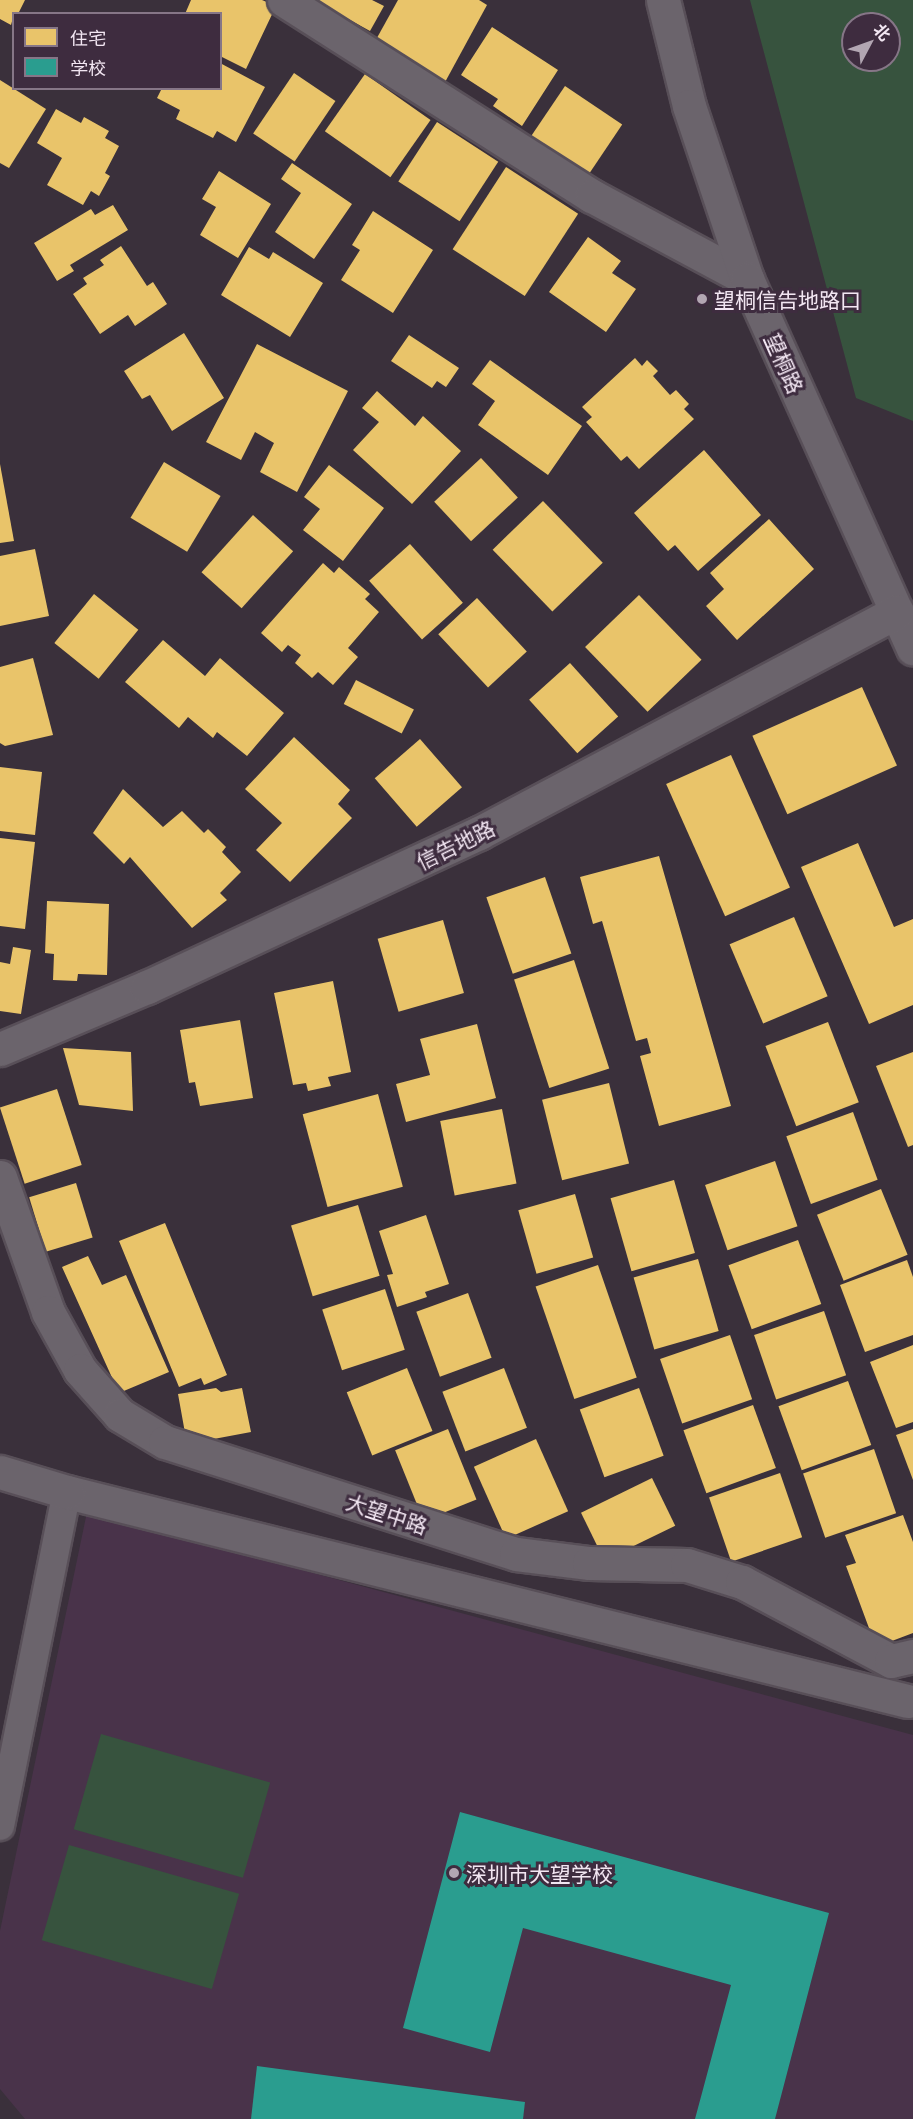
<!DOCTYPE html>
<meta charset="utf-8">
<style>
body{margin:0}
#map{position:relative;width:913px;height:2119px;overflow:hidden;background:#3a303b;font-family:Literata,"Noto Sans SC",serif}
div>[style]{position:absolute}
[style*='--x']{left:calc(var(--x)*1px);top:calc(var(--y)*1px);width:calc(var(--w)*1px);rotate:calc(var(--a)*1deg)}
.built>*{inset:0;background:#49334a}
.green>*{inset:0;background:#37533e;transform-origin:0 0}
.homes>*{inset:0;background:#e9c46a;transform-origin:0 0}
.schools>*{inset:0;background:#2a9d8f}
.roads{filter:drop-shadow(2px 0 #584f58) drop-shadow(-2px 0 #584f58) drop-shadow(0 2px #584f58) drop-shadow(0 -2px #584f58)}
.lane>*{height:28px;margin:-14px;padding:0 14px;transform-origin:14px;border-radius:14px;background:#6b646c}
.street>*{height:33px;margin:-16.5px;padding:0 16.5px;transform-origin:16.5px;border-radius:16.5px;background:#6b646c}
.secondary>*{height:33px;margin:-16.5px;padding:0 16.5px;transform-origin:16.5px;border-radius:16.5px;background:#6b646c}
.dots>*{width:16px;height:16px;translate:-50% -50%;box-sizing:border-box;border:3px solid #3e2c3f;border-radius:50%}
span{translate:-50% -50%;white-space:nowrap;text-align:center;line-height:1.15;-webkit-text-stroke:6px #3e2c3f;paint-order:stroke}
.poi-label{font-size:21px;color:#f2e6f2}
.left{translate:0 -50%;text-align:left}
.street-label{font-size:21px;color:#f2e6f2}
.legend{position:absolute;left:12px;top:12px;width:210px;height:78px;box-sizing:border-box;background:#3e2c3f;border:2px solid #867687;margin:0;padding:8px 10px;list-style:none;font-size:18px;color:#f2e6f2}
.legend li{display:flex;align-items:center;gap:12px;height:30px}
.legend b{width:30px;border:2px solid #867687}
.north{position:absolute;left:841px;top:12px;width:60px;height:60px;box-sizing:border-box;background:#3e2c3f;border:2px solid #867687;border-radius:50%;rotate:49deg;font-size:16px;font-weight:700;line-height:24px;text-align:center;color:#f2e6f2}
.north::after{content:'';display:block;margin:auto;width:21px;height:27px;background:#b2a6b2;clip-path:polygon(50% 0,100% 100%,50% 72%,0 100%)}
</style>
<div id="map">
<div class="built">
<div style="clip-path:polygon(87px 1512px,913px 1735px,913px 2119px,25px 2119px,0 2089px,0 1931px)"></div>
</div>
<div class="green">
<div style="clip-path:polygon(evenodd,750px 0,913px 0,913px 421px,856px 398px,750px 0,853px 24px,889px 24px,889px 60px,853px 60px,853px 24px)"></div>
<div style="left:101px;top:1734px;width:176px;height:99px;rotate:16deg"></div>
<div style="left:69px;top:1845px;width:177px;height:99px;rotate:16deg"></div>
</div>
<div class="homes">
<div style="clip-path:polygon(0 0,25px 0,18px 14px,14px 14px,11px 25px,0 19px)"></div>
<div style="clip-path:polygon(191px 0,262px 0,276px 6px,246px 69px,220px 56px,220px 14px,185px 14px)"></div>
<div style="clip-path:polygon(314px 0,372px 0,384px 6px,370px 31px)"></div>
<div style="clip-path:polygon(398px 0,479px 0,487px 5px,444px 84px,373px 45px)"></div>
<div style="clip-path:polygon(492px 27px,558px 70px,522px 126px,493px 106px,498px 99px,461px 75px)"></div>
<div style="clip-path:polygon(220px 63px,265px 87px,236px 142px,217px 131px,213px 138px,176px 119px,180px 110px,157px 98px,162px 88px,220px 88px)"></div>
<div style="left:294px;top:73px;width:50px;height:73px;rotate:34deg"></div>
<div style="left:365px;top:74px;width:80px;height:70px;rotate:35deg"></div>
<div style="clip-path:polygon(0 80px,46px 109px,9px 168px,0 163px)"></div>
<div style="left:565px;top:86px;width:69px;height:61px;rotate:34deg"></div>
<div style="clip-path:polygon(56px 109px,81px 123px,84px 117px,109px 131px,105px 138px,119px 146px,105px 173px,110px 176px,99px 196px,91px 191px,83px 205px,47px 185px,62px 158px,37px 143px)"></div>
<div style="left:437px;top:122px;width:73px;height:71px;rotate:33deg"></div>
<div style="clip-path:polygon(292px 163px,352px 204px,314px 259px,275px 232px,301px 193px,281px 179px)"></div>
<div style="left:506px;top:167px;width:86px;height:98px;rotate:33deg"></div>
<div style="clip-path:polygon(219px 171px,271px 204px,238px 258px,200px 235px,216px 207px,202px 199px)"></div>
<div style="clip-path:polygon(113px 205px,128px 230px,70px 265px,74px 271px,57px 281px,34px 243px,91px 209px,95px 215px)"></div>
<div style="clip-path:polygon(373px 211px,433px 250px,393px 313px,341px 280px,360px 250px,352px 245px)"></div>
<div style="clip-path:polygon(588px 237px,621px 261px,612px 273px,636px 289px,606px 332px,549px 292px)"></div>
<div style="clip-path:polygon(121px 246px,147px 286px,153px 282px,167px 304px,135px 326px,128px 315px,100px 334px,73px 294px,87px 284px,83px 278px,104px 265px,100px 260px)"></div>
<div style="clip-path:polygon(249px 247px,269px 259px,273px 252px,323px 283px,290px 337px,221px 295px)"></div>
<div style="clip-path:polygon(184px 333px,224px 398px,172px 431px,150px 395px,142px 399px,124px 371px)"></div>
<div style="clip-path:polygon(409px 335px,459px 368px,446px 387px,437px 381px,432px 388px,391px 361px)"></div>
<div style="clip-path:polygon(257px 344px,348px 391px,297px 492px,260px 472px,274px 443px,255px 432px,241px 460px,206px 442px)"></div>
<div style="clip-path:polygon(635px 358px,642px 366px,647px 360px,658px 371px,653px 376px,670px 395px,676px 390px,689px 404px,684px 409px,694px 419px,639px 469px,627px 456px,621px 461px,586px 422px,592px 417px,582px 407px)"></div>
<div style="clip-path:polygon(490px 360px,582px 426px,548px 475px,478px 425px,495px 401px,472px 384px)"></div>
<div style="clip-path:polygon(377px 391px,415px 426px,423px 416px,461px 451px,412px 504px,353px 450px,379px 422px,362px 408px)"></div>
<div style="clip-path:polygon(704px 450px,761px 515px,698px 571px,675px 545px,668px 551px,634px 513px)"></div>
<div style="left:481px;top:458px;width:54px;height:64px;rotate:47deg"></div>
<div style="left:164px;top:462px;width:66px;height:65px;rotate:31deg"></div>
<div style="clip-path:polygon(0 464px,14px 541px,0 543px)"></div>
<div style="clip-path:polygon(329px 465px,384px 508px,343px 561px,303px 530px,320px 509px,304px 497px)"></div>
<div style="left:543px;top:501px;width:86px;height:70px;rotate:46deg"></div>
<div style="left:253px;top:515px;width:54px;height:77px;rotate:42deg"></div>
<div style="clip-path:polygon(769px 519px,814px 569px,737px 640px,706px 606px,724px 589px,710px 573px)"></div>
<div style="left:410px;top:544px;width:79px;height:55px;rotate:48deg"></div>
<div style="clip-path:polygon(35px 549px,49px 616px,0 626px,0 556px)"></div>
<div style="clip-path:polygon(323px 563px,334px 573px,339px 567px,370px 594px,365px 599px,379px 612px,348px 648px,358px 657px,333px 685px,318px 672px,312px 678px,295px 663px,301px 655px,288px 645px,282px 652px,261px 633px)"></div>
<div style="left:94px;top:594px;width:57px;height:63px;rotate:39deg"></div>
<div style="left:639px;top:595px;width:90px;height:75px;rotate:46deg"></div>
<div style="left:477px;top:598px;width:73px;height:53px;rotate:47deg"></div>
<div style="clip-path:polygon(163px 640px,205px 676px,220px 658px,284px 713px,247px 756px,217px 732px,213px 738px,188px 717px,179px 728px,125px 682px)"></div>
<div style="clip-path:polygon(33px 658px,53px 735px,5px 746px,0 743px,0 667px)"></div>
<div style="left:570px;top:663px;width:72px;height:55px;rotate:48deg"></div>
<div style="left:356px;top:680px;width:65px;height:27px;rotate:27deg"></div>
<div style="left:862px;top:687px;width:86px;height:120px;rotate:66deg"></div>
<div style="clip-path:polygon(294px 737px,350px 790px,338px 804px,352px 818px,290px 882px,256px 850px,282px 823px,245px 789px)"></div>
<div style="left:420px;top:739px;width:64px;height:60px;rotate:49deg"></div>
<div style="left:731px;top:755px;width:145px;height:71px;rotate:66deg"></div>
<div style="clip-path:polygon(0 767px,42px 772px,35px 835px,0 831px)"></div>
<div style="clip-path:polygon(123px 789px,163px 827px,182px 811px,204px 833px,208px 829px,226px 847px,222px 852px,241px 872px,220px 893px,227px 900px,192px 928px,130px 857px,124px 864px,93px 833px)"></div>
<div style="clip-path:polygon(0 838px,35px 842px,25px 929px,0 926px)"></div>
<div style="clip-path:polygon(858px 843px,894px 927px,913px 919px,913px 1005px,869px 1024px,801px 867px)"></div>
<div style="clip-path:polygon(659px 856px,731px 1106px,659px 1126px,640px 1056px,651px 1053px,647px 1038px,636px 1041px,602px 921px,593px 924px,580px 877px)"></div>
<div style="left:545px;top:877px;width:81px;height:62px;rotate:71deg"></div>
<div style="clip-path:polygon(47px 901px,109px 904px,107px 975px,78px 974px,77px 981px,53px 980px,54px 954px,45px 953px)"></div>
<div style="left:794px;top:917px;width:86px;height:70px;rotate:67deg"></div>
<div style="left:443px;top:920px;width:76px;height:68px;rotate:74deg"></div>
<div style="clip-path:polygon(13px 947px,31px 950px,21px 1014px,0 1011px,0 962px,10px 964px)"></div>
<div style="left:574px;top:960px;width:114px;height:63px;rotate:72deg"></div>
<div style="clip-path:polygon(333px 981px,351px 1072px,328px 1077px,331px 1086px,308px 1091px,306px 1083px,293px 1085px,274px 993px)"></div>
<div style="clip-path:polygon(240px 1020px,253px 1098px,200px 1106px,195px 1082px,189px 1083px,180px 1030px)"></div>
<div style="left:828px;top:1022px;width:86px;height:67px;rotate:69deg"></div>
<div style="clip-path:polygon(477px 1024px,496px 1098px,406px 1122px,396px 1084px,430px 1075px,420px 1039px)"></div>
<div style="clip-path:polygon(63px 1048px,131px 1052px,133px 1111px,79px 1105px)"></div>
<div style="clip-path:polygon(913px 1052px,913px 1145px,908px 1147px,876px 1066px)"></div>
<div style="left:609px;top:1083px;width:83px;height:69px;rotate:76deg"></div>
<div style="left:57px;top:1089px;width:80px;height:60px;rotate:72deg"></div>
<div style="left:378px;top:1094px;width:96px;height:78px;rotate:75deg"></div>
<div style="left:502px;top:1109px;width:76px;height:63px;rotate:79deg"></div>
<div style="left:853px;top:1112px;width:72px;height:71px;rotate:70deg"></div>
<div style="left:775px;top:1161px;width:69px;height:74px;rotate:71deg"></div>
<div style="left:674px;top:1180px;width:76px;height:66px;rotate:74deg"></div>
<div style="left:76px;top:1183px;width:57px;height:49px;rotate:73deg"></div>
<div style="left:881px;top:1189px;width:71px;height:69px;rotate:68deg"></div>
<div style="left:575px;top:1194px;width:66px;height:59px;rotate:74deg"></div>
<div style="left:358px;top:1205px;width:74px;height:70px;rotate:73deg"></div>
<div style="clip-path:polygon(426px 1215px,449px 1284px,425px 1292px,427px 1297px,397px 1307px,387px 1275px,393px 1274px,379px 1231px)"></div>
<div style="clip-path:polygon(165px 1223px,227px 1375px,204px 1385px,201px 1378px,179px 1387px,119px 1241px)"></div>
<div style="left:798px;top:1240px;width:68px;height:74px;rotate:70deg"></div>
<div style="clip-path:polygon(88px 1256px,102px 1285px,126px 1275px,169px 1372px,119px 1393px,62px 1267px)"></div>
<div style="left:698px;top:1259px;width:75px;height:67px;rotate:74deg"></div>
<div style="clip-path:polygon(907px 1260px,913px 1277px,913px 1335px,865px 1352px,840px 1285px)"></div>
<div style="left:598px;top:1265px;width:119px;height:66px;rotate:71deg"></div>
<div style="left:385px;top:1289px;width:64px;height:66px;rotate:72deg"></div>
<div style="left:468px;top:1293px;width:69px;height:55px;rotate:70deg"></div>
<div style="left:824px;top:1311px;width:68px;height:74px;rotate:71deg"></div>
<div style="left:730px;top:1335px;width:68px;height:74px;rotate:71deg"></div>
<div style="clip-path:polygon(913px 1345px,913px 1422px,896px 1428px,870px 1362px)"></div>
<div style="left:407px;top:1368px;width:68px;height:65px;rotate:68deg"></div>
<div style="left:504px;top:1368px;width:64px;height:66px;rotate:69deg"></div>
<div style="left:848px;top:1381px;width:68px;height:74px;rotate:70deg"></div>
<div style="clip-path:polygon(216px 1388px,221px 1392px,242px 1388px,251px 1432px,187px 1444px,178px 1394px)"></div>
<div style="left:639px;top:1388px;width:72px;height:63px;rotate:70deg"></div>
<div style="left:753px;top:1405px;width:67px;height:74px;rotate:70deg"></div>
<div style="left:448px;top:1429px;width:76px;height:57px;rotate:68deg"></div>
<div style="clip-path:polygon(913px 1429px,913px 1480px,896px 1435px)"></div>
<div style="left:536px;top:1439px;width:79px;height:68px;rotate:66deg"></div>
<div style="left:874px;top:1449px;width:68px;height:75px;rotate:71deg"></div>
<div style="left:780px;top:1473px;width:68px;height:75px;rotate:71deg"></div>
<div style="left:652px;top:1478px;width:53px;height:79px;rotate:64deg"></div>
<div style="clip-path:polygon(903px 1515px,913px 1542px,913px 1633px,876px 1647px,846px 1566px,856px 1563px,845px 1535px)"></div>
</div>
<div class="schools">
<div style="clip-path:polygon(460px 1812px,829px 1913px,775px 2119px,695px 2119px,731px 1985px,523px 1928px,490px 2052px,403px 2028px)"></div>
<div style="clip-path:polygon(257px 2066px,525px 2102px,523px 2119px,251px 2119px)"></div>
</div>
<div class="roads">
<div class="lane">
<div style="--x:0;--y:1826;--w:341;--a:-78.7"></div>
</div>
<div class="street">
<div style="--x:284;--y:0;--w:365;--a:32.5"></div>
<div style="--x:592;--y:196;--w:176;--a:28.2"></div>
<div style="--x:0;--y:1177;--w:143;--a:70.4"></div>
<div style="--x:48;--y:1312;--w:66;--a:61.1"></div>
<div style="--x:80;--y:1370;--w:60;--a:48.4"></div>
<div style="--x:120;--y:1415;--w:52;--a:31"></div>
<div style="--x:165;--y:1442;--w:368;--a:17.7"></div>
<div style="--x:516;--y:1554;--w:74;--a:7"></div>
<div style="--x:589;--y:1563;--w:98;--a:1.2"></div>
<div style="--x:687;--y:1565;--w:58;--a:17.2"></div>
<div style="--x:742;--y:1582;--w:169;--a:27.9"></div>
<div style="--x:891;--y:1661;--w:23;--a:-13"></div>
<div style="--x:67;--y:1492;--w:866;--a:13.97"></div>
</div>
<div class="secondary">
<div style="--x:663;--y:0;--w:109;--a:76.2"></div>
<div style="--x:689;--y:106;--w:182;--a:71.5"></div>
<div style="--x:747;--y:279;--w:405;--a:65.8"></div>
<div style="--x:0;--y:1049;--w:160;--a:-22.9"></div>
<div style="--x:147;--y:987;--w:366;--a:-24.9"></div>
<div style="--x:479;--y:833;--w:473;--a:-27.9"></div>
<div style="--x:0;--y:1472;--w:70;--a:16.6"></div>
</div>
</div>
<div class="dots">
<div style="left:702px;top:299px;background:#b2a6b2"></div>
<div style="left:454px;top:1873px;background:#b2a6b2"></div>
</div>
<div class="poi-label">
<span class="left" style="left:714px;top:299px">望桐信告地路口</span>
<span class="left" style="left:466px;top:1873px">深圳市大望学校</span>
</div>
<div class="street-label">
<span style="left:785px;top:363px;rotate:66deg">望桐路</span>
<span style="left:455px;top:844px;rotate:-26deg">信告地路</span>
<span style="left:387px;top:1513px;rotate:18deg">大望中路</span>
</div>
<ul class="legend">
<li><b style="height:16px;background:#e9c46a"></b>住宅</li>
<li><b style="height:16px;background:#2a9d8f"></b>学校</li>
</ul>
<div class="north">北</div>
</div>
